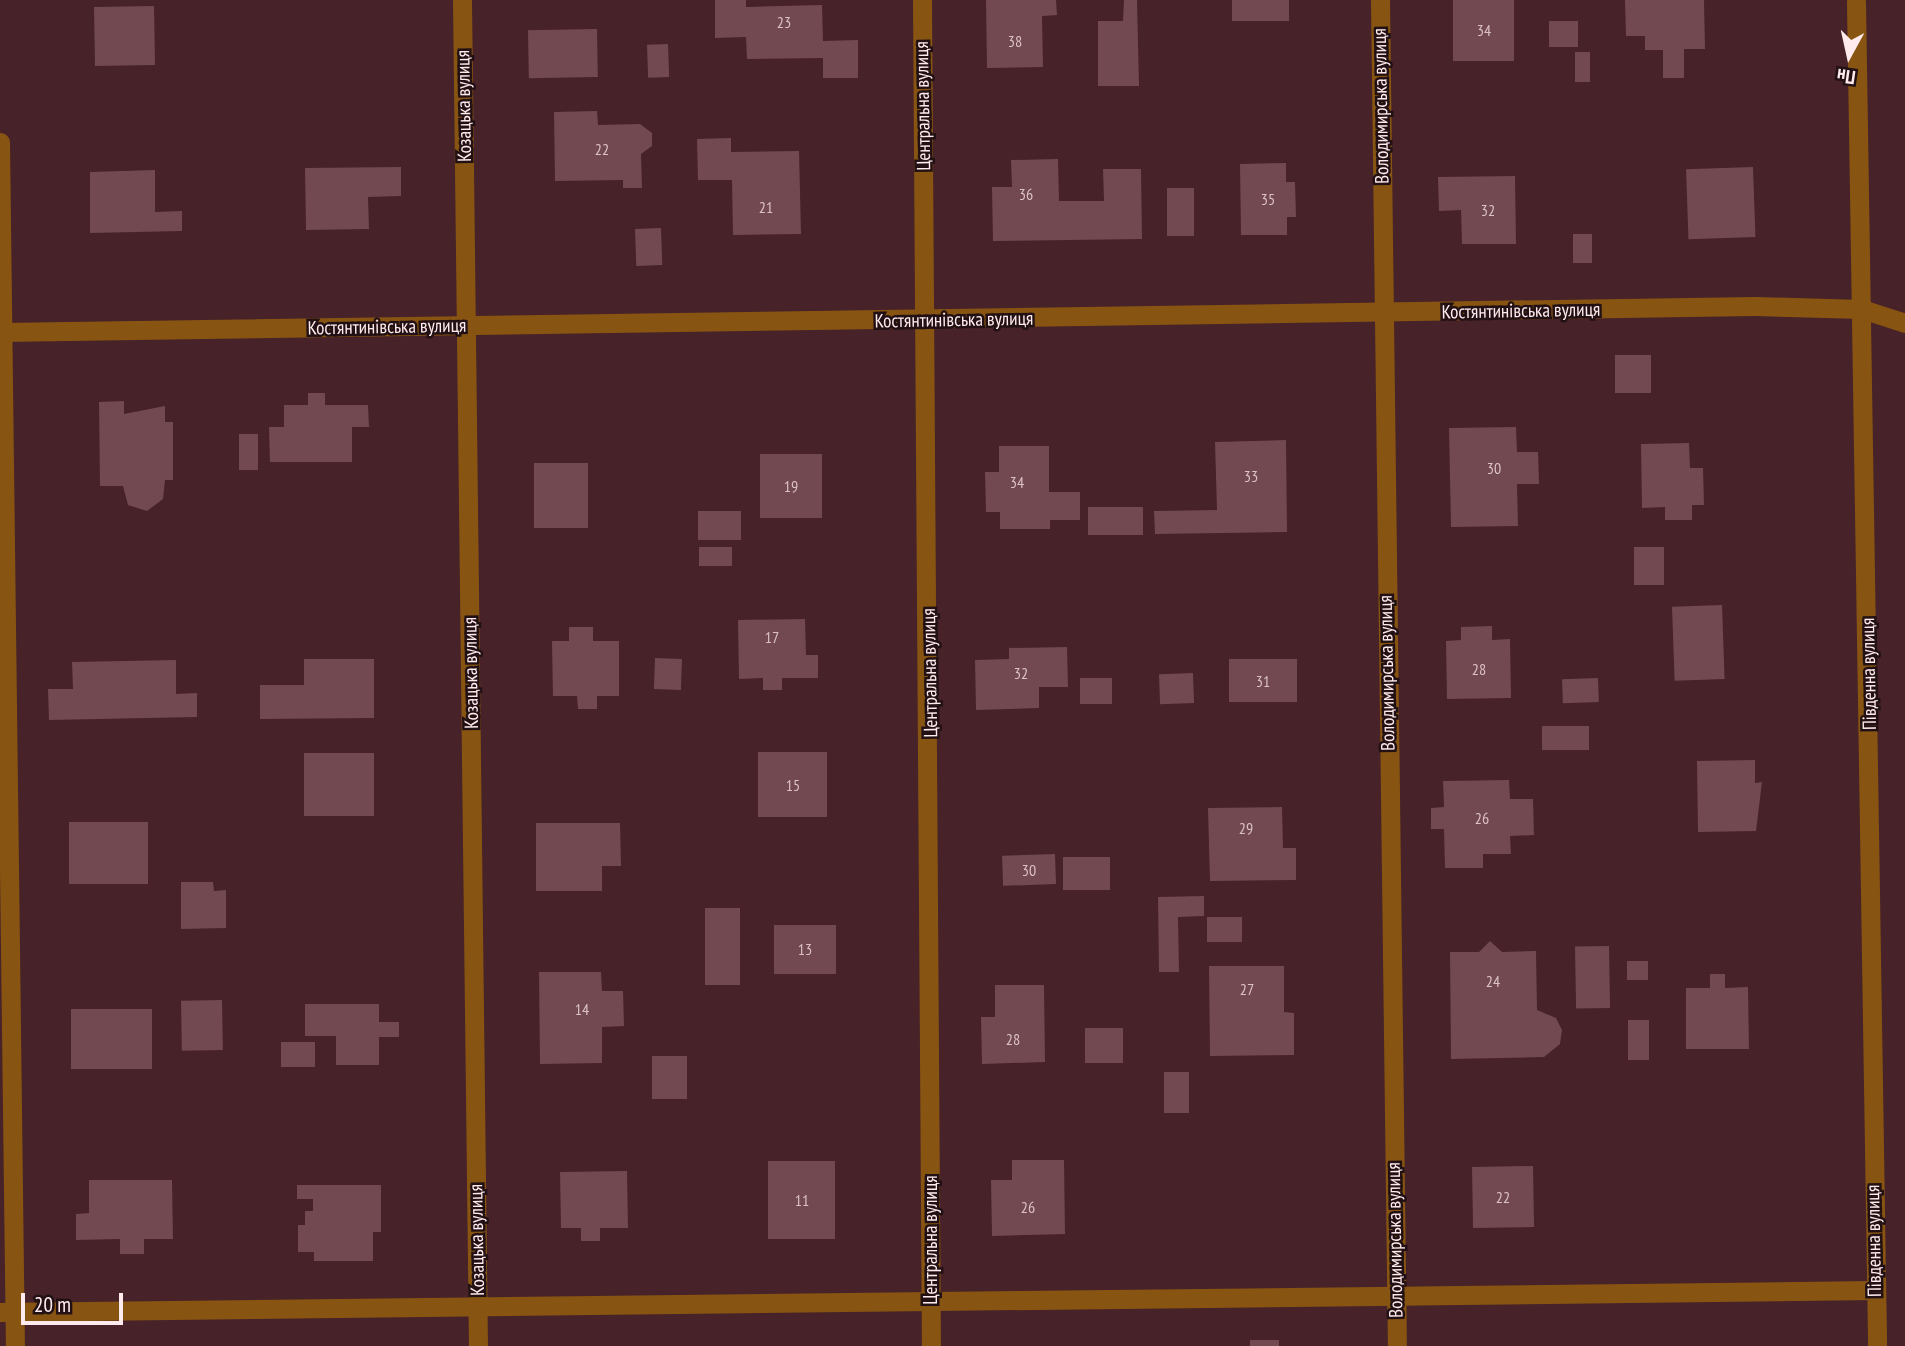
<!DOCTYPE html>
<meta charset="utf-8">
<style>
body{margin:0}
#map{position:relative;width:1905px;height:1346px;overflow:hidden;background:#472229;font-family:"PT Sans Narrow",sans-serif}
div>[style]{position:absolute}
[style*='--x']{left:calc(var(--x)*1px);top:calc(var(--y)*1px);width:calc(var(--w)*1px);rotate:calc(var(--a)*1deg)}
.building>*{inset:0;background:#724950;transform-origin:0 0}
.minor>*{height:19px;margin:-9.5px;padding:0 9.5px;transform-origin:9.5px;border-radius:9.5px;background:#875511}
span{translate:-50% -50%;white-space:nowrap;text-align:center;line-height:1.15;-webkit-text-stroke:5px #221114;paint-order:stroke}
.number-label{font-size:16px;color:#dcc2c6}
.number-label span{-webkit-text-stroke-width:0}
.street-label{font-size:19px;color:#ffeaed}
.north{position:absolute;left:1814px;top:21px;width:70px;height:70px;-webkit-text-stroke:5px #221114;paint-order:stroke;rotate:188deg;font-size:19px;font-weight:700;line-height:28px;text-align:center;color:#ffeaed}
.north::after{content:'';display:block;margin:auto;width:24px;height:32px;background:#ffeaed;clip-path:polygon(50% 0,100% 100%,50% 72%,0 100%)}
.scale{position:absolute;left:21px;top:1293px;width:102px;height:32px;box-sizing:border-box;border:4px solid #ffeaed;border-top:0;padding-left:9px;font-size:21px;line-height:24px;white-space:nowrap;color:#ffeaed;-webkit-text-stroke:5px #221114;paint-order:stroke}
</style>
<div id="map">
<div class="building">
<div style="clip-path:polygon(715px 0,746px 0,746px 7px,822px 5px,823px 41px,858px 40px,858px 78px,823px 78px,823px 58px,747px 59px,746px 37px,715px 38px)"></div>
<div style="clip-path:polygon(986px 0,1056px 0,1057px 15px,1042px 16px,1043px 67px,987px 68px)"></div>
<div style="clip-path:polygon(1124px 0,1137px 0,1139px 86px,1098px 86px,1098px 21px,1123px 21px)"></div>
<div style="left:1232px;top:0;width:57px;height:21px"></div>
<div style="left:1453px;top:0;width:61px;height:61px"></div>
<div style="clip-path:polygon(1625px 0,1704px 0,1705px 49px,1684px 49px,1684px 78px,1663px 78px,1663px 50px,1645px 50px,1645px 36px,1626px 36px)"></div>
<div style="left:154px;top:6px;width:59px;height:60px;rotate:89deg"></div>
<div style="left:1549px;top:21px;width:29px;height:26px"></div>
<div style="left:597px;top:29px;width:48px;height:69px;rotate:89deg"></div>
<div style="left:668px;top:44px;width:33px;height:21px;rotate:88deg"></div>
<div style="left:1575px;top:52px;width:15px;height:30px"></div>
<div style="clip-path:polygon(597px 111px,598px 125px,640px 124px,652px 133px,652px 146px,641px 154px,642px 188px,623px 188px,623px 180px,555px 181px,554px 112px)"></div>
<div style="clip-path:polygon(731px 138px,731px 152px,799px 151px,801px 234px,733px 235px,732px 180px,698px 180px,697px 139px)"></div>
<div style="clip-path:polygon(1058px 159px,1059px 201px,1104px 201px,1103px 169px,1141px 169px,1142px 239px,993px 241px,992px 187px,1012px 187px,1011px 160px)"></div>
<div style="clip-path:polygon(1286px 163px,1286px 182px,1295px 182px,1296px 217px,1287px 217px,1287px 235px,1241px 235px,1240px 164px)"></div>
<div style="clip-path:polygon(401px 167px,401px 196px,368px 197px,369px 229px,306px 230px,305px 168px)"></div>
<div style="left:1753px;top:167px;width:70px;height:67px;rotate:88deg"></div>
<div style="clip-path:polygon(155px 170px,155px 212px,182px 211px,182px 231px,90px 233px,90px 172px)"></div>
<div style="clip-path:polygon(1515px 176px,1516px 244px,1462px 244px,1461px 210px,1439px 211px,1438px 177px)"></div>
<div style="left:1167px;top:188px;width:27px;height:48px"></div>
<div style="left:661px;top:228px;width:37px;height:26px;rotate:88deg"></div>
<div style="left:1573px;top:234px;width:19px;height:29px"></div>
<div style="left:1615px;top:355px;width:36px;height:38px"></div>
<div style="clip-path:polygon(308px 393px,325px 393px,325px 405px,368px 405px,369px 427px,352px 427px,352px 462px,270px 462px,269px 427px,284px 427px,284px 405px,308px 405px)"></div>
<div style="clip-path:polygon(124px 401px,124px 414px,165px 406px,165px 422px,173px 422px,173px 480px,165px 480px,163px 499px,147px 511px,128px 505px,123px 486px,100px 486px,99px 402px)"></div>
<div style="clip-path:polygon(1516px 427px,1517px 452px,1538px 452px,1539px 484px,1517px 484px,1518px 526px,1451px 527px,1449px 428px)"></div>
<div style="left:239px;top:434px;width:19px;height:36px"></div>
<div style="clip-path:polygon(1286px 440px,1287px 532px,1155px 534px,1154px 511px,1217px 510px,1215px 442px)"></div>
<div style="clip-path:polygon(1689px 443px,1690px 468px,1703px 468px,1704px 505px,1692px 505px,1692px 520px,1665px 520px,1665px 507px,1642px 508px,1641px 444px)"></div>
<div style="clip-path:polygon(999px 446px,1049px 446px,1049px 492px,1080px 492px,1080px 520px,1050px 520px,1050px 529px,1000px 529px,1000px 512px,986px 512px,985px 472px,999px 472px)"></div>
<div style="left:760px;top:454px;width:62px;height:64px"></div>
<div style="left:588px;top:463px;width:65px;height:54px;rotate:90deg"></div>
<div style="left:1143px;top:507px;width:28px;height:55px;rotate:90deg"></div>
<div style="left:741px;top:511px;width:29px;height:43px;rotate:90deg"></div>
<div style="left:699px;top:547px;width:33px;height:19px"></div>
<div style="left:1664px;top:547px;width:38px;height:30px;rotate:90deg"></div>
<div style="left:1722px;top:605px;width:74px;height:50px;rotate:88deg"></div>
<div style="clip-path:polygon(805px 619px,806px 655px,818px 655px,818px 678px,782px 678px,782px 690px,763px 690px,763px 678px,739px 679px,738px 620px)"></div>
<div style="clip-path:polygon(1492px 626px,1492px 640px,1510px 639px,1511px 698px,1447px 699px,1446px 641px,1461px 640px,1461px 627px)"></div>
<div style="clip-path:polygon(569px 627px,593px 627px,593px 641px,619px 641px,619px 696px,597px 696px,597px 709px,578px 709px,577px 696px,553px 696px,552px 641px,569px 641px)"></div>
<div style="clip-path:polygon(1067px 647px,1068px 687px,1039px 687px,1039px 708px,976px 710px,975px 660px,1009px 659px,1009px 648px)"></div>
<div style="left:655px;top:658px;width:27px;height:31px;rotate:2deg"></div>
<div style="clip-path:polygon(304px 659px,374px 659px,374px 718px,260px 719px,260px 685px,304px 685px)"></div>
<div style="left:1229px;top:659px;width:68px;height:43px"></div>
<div style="clip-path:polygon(176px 660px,176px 694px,197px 693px,197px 717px,49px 720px,48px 689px,73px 689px,72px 662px)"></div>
<div style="left:1193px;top:673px;width:30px;height:34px;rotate:88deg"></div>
<div style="left:1080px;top:678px;width:32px;height:26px"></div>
<div style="left:1598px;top:678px;width:24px;height:36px;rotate:88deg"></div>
<div style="left:1589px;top:726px;width:24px;height:47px;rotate:90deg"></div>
<div style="left:758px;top:752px;width:69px;height:65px"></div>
<div style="left:304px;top:753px;width:70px;height:63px"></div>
<div style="clip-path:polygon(1755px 760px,1755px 783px,1762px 782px,1756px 831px,1698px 832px,1697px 761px)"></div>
<div style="clip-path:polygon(1509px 780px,1510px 799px,1533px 799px,1534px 835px,1510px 836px,1511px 854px,1483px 854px,1483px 868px,1445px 868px,1444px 829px,1431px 829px,1431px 808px,1444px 807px,1443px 781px)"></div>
<div style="clip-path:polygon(1282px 807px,1283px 848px,1296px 848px,1296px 880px,1210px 881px,1208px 808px)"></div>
<div style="left:148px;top:822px;width:62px;height:79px;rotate:90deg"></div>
<div style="clip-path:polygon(536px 823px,620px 823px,621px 866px,602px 866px,602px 891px,536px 891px)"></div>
<div style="left:1055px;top:854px;width:30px;height:53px;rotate:88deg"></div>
<div style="left:1110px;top:857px;width:33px;height:47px;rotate:90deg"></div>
<div style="clip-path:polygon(181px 882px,213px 882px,214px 891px,226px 890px,226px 928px,181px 929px)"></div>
<div style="clip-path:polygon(1204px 896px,1204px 916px,1178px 917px,1179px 972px,1159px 972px,1158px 897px)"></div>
<div style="left:705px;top:908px;width:35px;height:77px"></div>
<div style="left:1207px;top:917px;width:35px;height:25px"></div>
<div style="left:774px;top:925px;width:62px;height:49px"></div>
<div style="clip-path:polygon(1490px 941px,1502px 952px,1536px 951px,1537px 1010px,1556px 1018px,1562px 1030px,1560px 1044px,1544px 1057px,1451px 1059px,1450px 952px,1479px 952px)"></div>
<div style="left:1609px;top:946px;width:62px;height:34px;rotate:89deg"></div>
<div style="left:1627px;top:961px;width:21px;height:19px"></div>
<div style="clip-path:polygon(1209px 966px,1284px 966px,1284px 1012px,1294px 1013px,1294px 1055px,1210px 1056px)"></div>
<div style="clip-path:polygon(539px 972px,601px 972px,602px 991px,623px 991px,624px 1026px,602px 1027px,602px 1063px,540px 1064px)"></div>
<div style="clip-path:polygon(1710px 974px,1725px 974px,1725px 988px,1748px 987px,1749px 1049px,1686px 1049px,1686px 988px,1710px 988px)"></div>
<div style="clip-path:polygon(995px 985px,1044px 985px,1045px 1062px,982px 1064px,981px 1017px,995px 1017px)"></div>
<div style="left:222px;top:1000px;width:50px;height:41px;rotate:89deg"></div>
<div style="clip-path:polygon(305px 1004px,379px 1004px,379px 1022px,399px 1022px,399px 1037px,379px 1037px,379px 1065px,336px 1065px,336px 1036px,305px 1036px)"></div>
<div style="left:152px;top:1009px;width:60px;height:81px;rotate:90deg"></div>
<div style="left:1628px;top:1020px;width:21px;height:40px"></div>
<div style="left:1123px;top:1028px;width:35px;height:38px;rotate:90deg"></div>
<div style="left:281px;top:1042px;width:34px;height:25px"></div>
<div style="left:652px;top:1056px;width:35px;height:43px"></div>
<div style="left:1189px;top:1072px;width:41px;height:25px;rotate:90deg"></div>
<div style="clip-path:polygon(1012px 1160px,1064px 1160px,1065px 1234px,992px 1236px,991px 1180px,1012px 1180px)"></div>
<div style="left:768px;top:1161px;width:67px;height:78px"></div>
<div style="left:1533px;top:1166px;width:61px;height:61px;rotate:89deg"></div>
<div style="clip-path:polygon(627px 1171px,628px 1228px,600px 1228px,600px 1241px,581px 1241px,581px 1228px,561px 1228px,560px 1172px)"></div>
<div style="clip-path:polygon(89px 1180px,172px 1180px,173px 1239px,144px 1239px,144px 1254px,120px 1254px,120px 1239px,76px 1240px,76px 1214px,89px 1213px)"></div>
<div style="clip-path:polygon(297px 1185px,381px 1185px,381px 1232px,373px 1232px,373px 1261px,314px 1261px,314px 1252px,298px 1252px,298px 1225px,305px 1225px,305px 1211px,313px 1211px,313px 1199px,297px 1199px)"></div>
<div style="left:1250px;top:1340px;width:29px;height:6px"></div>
</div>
<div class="minor">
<div style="--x:462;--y:0;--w:1346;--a:89.32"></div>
<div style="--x:922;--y:0;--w:1346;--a:89.62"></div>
<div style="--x:1380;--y:0;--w:1346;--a:89.28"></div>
<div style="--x:1856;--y:2;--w:1344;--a:89.1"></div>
<div style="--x:0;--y:142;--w:1204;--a:89.29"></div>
<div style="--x:0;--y:332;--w:1755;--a:-0.85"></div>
<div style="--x:1755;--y:306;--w:107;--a:1.6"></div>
<div style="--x:1862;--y:309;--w:45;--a:18"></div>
<div style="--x:0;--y:1312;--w:1874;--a:-0.67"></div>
</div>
<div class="number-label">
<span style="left:784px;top:22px">23</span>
<span style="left:1484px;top:30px">34</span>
<span style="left:1015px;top:41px">38</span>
<span style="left:602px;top:149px">22</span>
<span style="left:1026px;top:194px">36</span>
<span style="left:1268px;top:199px">35</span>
<span style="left:766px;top:207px">21</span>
<span style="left:1488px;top:210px">32</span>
<span style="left:1494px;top:468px">30</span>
<span style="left:1251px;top:476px">33</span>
<span style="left:1017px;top:482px">34</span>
<span style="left:791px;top:486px">19</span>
<span style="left:772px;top:637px">17</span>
<span style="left:1479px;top:669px">28</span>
<span style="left:1021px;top:673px">32</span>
<span style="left:1263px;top:681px">31</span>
<span style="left:793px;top:785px">15</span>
<span style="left:1482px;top:818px">26</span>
<span style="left:1246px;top:828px">29</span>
<span style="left:1029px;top:870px">30</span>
<span style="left:805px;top:949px">13</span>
<span style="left:1493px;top:981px">24</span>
<span style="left:1247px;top:989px">27</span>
<span style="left:582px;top:1009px">14</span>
<span style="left:1013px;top:1039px">28</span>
<span style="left:1503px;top:1197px">22</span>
<span style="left:802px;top:1200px">11</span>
<span style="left:1028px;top:1207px">26</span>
</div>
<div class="street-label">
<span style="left:464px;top:106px;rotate:-91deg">Козацька вулиця</span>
<span style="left:923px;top:106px;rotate:-91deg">Центральна вулиця</span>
<span style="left:1381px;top:106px;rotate:-91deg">Володимирська вулиця</span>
<span style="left:1521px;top:311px;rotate:-1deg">Костянтинівська вулиця</span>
<span style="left:954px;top:320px;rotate:-1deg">Костянтинівська вулиця</span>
<span style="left:387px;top:327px;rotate:-1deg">Костянтинівська вулиця</span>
<span style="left:471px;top:673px;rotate:-91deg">Козацька вулиця</span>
<span style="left:930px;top:673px;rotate:-91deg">Центральна вулиця</span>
<span style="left:1387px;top:673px;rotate:-91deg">Володимирська вулиця</span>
<span style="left:1869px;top:674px;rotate:-91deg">Південна вулиця</span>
<span style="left:477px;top:1240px;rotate:-91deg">Козацька вулиця</span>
<span style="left:931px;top:1240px;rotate:-90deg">Центральна вулиця</span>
<span style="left:1395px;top:1240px;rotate:-91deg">Володимирська вулиця</span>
<span style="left:1874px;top:1241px;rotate:-91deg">Південна вулиця</span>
</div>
<div class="north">Пн</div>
<div class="scale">20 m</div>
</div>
